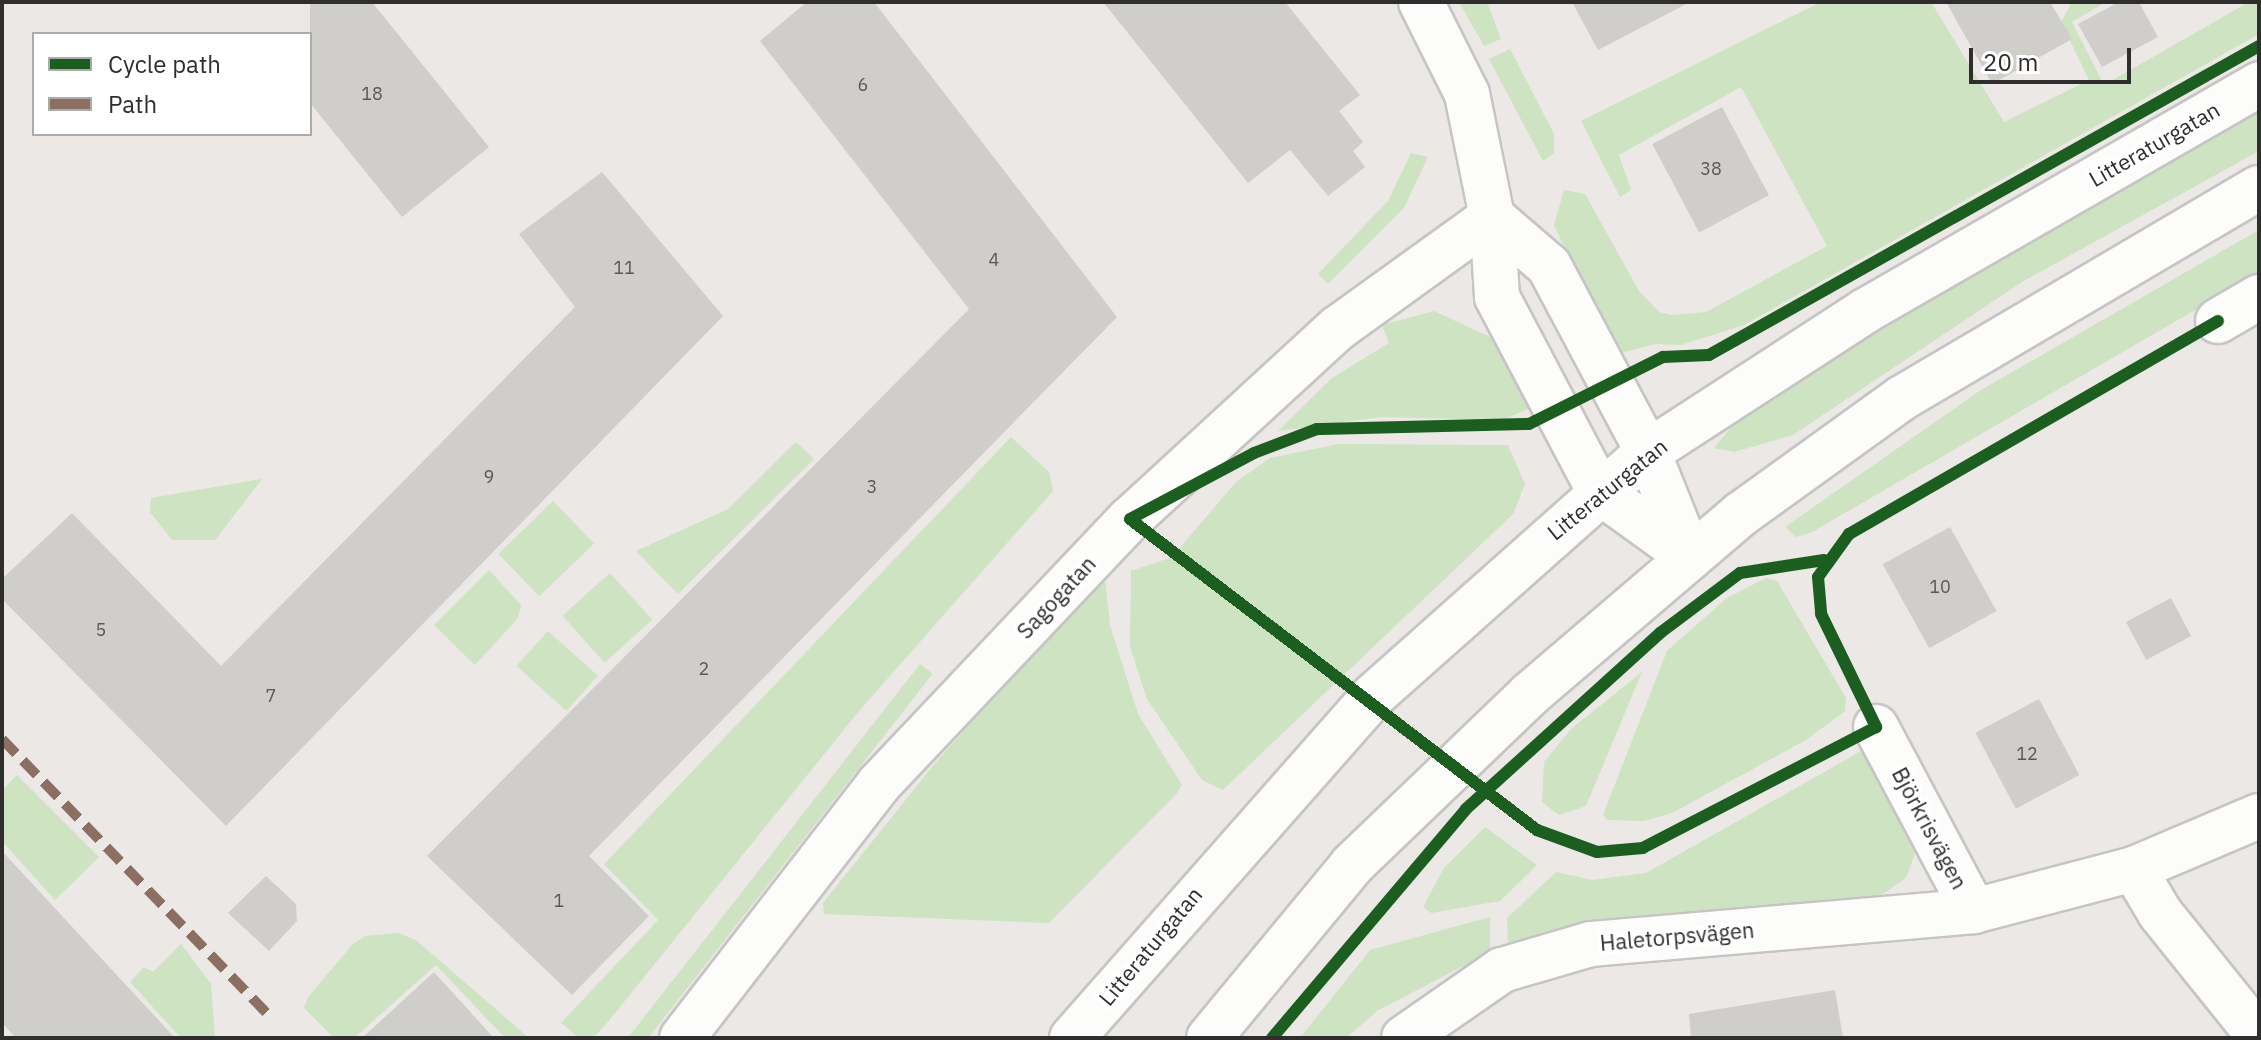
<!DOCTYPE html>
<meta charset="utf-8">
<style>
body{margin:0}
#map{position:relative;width:2261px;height:1040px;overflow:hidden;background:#ebe8e5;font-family:"IBM Plex Sans",sans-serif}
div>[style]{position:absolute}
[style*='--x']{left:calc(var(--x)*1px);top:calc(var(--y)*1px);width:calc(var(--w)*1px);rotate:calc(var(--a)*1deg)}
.green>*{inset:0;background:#cde3c1;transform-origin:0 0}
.building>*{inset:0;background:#d0cecb;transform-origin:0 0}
.roads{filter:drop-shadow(2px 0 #c6c4c4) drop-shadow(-2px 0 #c6c4c4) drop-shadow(0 2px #c6c4c4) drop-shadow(0 -2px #c6c4c4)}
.minor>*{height:44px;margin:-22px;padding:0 22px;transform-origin:22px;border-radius:22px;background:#fcfcfb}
.quiet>*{height:10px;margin-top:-5px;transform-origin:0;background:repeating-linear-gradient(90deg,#8d6e63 0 20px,transparent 0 30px)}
.cycleway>*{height:12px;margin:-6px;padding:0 6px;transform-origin:6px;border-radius:6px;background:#1b5e20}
span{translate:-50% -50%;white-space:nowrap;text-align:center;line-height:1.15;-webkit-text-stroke:8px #fff;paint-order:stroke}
.number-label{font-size:18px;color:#585857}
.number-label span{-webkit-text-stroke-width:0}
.street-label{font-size:22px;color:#2e2e2e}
.frame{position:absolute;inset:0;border:4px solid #2e2e2e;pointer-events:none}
.legend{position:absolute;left:32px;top:32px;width:280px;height:104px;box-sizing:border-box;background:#fff;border:2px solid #ababab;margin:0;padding:10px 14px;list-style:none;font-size:24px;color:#2e2e2e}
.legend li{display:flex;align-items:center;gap:16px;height:40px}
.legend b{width:40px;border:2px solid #ababab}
.scale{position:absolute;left:1969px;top:48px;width:162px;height:36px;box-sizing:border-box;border:4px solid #2e2e2e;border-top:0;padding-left:10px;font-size:24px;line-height:28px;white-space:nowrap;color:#2e2e2e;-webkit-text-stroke:6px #fff;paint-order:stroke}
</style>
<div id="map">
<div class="green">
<div style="clip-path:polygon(1459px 2px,1487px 2px,1501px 39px,1484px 46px)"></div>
<div style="clip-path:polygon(1821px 2px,1931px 2px,2004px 122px,2089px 80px,2061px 22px,2072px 2px,2106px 2px,2072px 22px,2104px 85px,2249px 2px,2259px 2px,2259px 34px,1744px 325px,1681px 345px,1655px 344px,1621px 353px,1611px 345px,1554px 225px,1564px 190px,1585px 194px,1639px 291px,1659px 312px,1672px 315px,1706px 312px,1827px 246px,1741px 87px,1619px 155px,1631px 190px,1620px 197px,1581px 121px)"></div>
<div style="clip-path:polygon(1510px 49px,1554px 134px,1554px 153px,1543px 161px,1489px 59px)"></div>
<div style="clip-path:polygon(2259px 110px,2259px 151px,2022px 282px,1793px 435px,1734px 452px,1714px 448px,1734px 424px,1929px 298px)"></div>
<div style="clip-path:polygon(1411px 153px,1428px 157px,1404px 208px,1328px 284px,1318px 274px,1388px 201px)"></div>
<div style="clip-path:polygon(2259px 230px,2259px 273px,1812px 532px,1796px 537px,1785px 527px,1981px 390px)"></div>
<div style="clip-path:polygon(1434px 311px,1490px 337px,1532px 407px,1503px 420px,1381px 417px,1278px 431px,1332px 378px,1389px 343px,1382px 325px)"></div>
<div style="clip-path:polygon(1011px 437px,1049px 472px,1053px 491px,859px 711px,607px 1023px,596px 1035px,579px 1038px,561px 1023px,658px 920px,604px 864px)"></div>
<div style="clip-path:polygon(796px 442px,814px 459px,678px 594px,636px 551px,728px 509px)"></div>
<div style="clip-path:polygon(1339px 444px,1508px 445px,1525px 484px,1513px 514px,1223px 790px,1202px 780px,1147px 699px,1130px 647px,1131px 571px,1172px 557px,1236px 482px,1270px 458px)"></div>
<div style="clip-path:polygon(262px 479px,215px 540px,172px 540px,150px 512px,151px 498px)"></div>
<div style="left:553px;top:501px;width:59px;height:76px;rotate:46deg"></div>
<div style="clip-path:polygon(489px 570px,521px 605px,518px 618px,475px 665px,434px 625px)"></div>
<div style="left:610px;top:573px;width:63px;height:64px;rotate:48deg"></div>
<div style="clip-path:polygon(1766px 578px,1777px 581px,1846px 698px,1845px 711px,1806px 740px,1672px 813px,1644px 821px,1607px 820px,1603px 815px,1667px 651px,1727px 598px)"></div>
<div style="clip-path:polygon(1100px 579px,1105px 580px,1110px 625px,1138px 714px,1182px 785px,1177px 793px,1049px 923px,824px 914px,823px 903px,936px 762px)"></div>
<div style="left:548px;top:631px;width:67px;height:47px;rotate:42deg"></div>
<div style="left:920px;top:664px;width:16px;height:478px;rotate:38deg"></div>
<div style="clip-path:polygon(1642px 672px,1586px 806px,1559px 815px,1542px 802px,1544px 762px,1571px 729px)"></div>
<div style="clip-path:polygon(1870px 746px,1918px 845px,1906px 878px,1875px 899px,1600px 920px,1508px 945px,1507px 918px,1556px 872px,1592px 880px,1646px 873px)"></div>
<div style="clip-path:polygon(17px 775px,99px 857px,55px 900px,2px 841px,2px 791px)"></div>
<div style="clip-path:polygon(1485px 827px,1537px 865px,1500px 901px,1431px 913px,1423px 907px,1444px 868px)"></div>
<div style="clip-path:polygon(1490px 917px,1490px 952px,1377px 1011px,1346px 1038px,1300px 1038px,1370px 950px)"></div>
<div style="clip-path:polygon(398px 933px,416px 940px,529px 1038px,505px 1038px,436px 965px,354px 1038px,334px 1038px,304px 1008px,309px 996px,352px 945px,365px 936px)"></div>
<div style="clip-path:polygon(181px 944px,211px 984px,215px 1038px,181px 1038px,130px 982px,144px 967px,153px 972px)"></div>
</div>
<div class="building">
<div style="clip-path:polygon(310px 2px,372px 2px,489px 147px,402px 217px,310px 103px)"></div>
<div style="clip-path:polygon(807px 2px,874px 2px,1117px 317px,589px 856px,649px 916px,572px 995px,427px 856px,969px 309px,760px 41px)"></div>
<div style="clip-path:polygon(1103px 2px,1285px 2px,1360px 95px,1339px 111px,1363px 142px,1353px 151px,1365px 167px,1328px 196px,1290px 150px,1248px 183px)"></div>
<div style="clip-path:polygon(1572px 2px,1690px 2px,1598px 50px)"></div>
<div style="clip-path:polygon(1946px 2px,2050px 2px,2072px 39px,1992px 84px)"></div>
<div style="clip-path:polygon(2119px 2px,2139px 2px,2158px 37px,2102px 67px,2078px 24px)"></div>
<div style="left:1722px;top:107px;width:100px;height:79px;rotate:62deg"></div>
<div style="clip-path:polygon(602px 172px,723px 316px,226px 826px,2px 599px,2px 579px,72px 513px,221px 666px,575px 307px,519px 234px)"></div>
<div style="left:1950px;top:527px;width:96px;height:77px;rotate:61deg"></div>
<div style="left:2171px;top:598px;width:43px;height:51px;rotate:62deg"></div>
<div style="left:2039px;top:699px;width:86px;height:72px;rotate:62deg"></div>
<div style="clip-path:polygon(2px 851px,51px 904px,175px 1038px,16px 1038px,2px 1023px)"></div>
<div style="clip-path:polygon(266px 876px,296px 904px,297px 921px,269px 951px,228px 913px)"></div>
<div style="clip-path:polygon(434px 972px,494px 1038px,362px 1038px)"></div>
<div style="clip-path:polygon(1835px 990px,1843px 1038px,1691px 1038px,1689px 1014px)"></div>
</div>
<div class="roads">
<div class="minor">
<div style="--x:1421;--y:2;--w:103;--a:63.4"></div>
<div style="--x:1467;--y:94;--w:126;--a:78.5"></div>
<div style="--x:1492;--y:217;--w:80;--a:86.4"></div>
<div style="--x:1497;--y:297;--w:221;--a:62.2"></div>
<div style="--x:1600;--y:492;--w:111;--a:35.8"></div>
<div style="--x:1492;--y:217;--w:75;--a:40.7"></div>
<div style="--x:1549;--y:266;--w:211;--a:62"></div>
<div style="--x:1648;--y:452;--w:113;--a:68.2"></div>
<div style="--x:2218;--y:321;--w:48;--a:-30.3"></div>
<div style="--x:1876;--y:727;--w:208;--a:62"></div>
<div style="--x:2134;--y:869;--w:51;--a:59.4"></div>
<div style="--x:2160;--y:913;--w:158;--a:51.2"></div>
<div style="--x:682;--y:1038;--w:321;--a:-52.2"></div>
<div style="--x:879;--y:784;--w:365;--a:-46.6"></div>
<div style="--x:1130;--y:519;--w:282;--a:-42.6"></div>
<div style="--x:1338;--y:328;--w:190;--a:-35.8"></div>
<div style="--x:1072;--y:1038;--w:456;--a:-48.6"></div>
<div style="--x:1373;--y:696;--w:368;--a:-41.6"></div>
<div style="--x:1648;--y:452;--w:259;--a:-33"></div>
<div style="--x:1865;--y:311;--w:455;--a:-29.9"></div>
<div style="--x:1209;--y:1038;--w:224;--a:-50.4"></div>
<div style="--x:1352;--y:865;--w:245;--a:-43.8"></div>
<div style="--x:1529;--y:695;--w:279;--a:-40.5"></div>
<div style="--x:1741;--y:514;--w:198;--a:-35.8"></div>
<div style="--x:1902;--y:398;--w:414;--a:-30.5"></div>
<div style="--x:1404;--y:1038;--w:119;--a:-34.8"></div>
<div style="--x:1502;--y:970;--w:93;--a:-16.3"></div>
<div style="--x:1591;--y:944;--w:384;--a:-4.9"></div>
<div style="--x:1974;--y:911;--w:165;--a:-14.7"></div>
<div style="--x:2134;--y:869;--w:136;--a:-23"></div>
</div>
</div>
<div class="quiet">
<div style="--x:2;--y:739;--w:383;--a:46"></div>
</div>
<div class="cycleway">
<div style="--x:2218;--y:321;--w:426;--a:150"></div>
<div style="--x:1849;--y:534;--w:53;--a:125.8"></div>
<div style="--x:1818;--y:577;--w:37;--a:85"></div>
<div style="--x:1821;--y:614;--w:126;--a:64"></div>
<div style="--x:1876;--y:727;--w:263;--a:152.6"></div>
<div style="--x:1643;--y:848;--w:46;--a:175"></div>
<div style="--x:1597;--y:852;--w:64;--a:-159.9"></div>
<div style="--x:1537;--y:830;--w:512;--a:-142.62"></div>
<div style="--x:1130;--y:519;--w:140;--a:-28"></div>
<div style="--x:1254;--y:453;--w:67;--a:-20.9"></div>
<div style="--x:1317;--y:429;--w:212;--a:-1.4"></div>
<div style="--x:1529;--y:424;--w:150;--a:-26.6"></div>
<div style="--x:1663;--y:357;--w:46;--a:-2.5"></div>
<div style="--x:1709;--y:355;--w:631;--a:-29.33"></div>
<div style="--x:1272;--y:1038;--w:300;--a:-49.7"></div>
<div style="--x:1466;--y:809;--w:262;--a:-42.2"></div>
<div style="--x:1660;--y:633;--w:100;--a:-36.9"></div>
<div style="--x:1740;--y:573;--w:85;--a:-8.8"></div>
</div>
<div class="number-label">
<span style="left:863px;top:85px">6</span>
<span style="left:372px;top:94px">18</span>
<span style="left:1711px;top:169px">38</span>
<span style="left:994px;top:260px">4</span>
<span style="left:624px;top:268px">11</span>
<span style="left:489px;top:477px">9</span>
<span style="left:872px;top:487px">3</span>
<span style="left:1940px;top:587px">10</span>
<span style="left:101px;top:630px">5</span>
<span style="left:704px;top:669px">2</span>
<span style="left:271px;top:696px">7</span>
<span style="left:2027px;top:754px">12</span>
<span style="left:559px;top:901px">1</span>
</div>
<div class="street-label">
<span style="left:2154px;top:144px;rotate:-30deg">Litteraturgatan</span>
<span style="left:1607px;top:489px;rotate:-39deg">Litteraturgatan</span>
<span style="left:1056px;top:597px;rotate:-47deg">Sagogatan</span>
<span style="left:1930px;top:828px;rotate:62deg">Björkrisvägen</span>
<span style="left:1677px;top:936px;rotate:-5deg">Haletorpsvägen</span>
<span style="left:1150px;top:946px;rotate:-50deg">Litteraturgatan</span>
</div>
<div class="frame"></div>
<ul class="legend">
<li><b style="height:10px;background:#1b5e20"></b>Cycle path</li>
<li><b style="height:10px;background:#8d6e63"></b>Path</li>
</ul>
<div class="scale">20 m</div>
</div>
